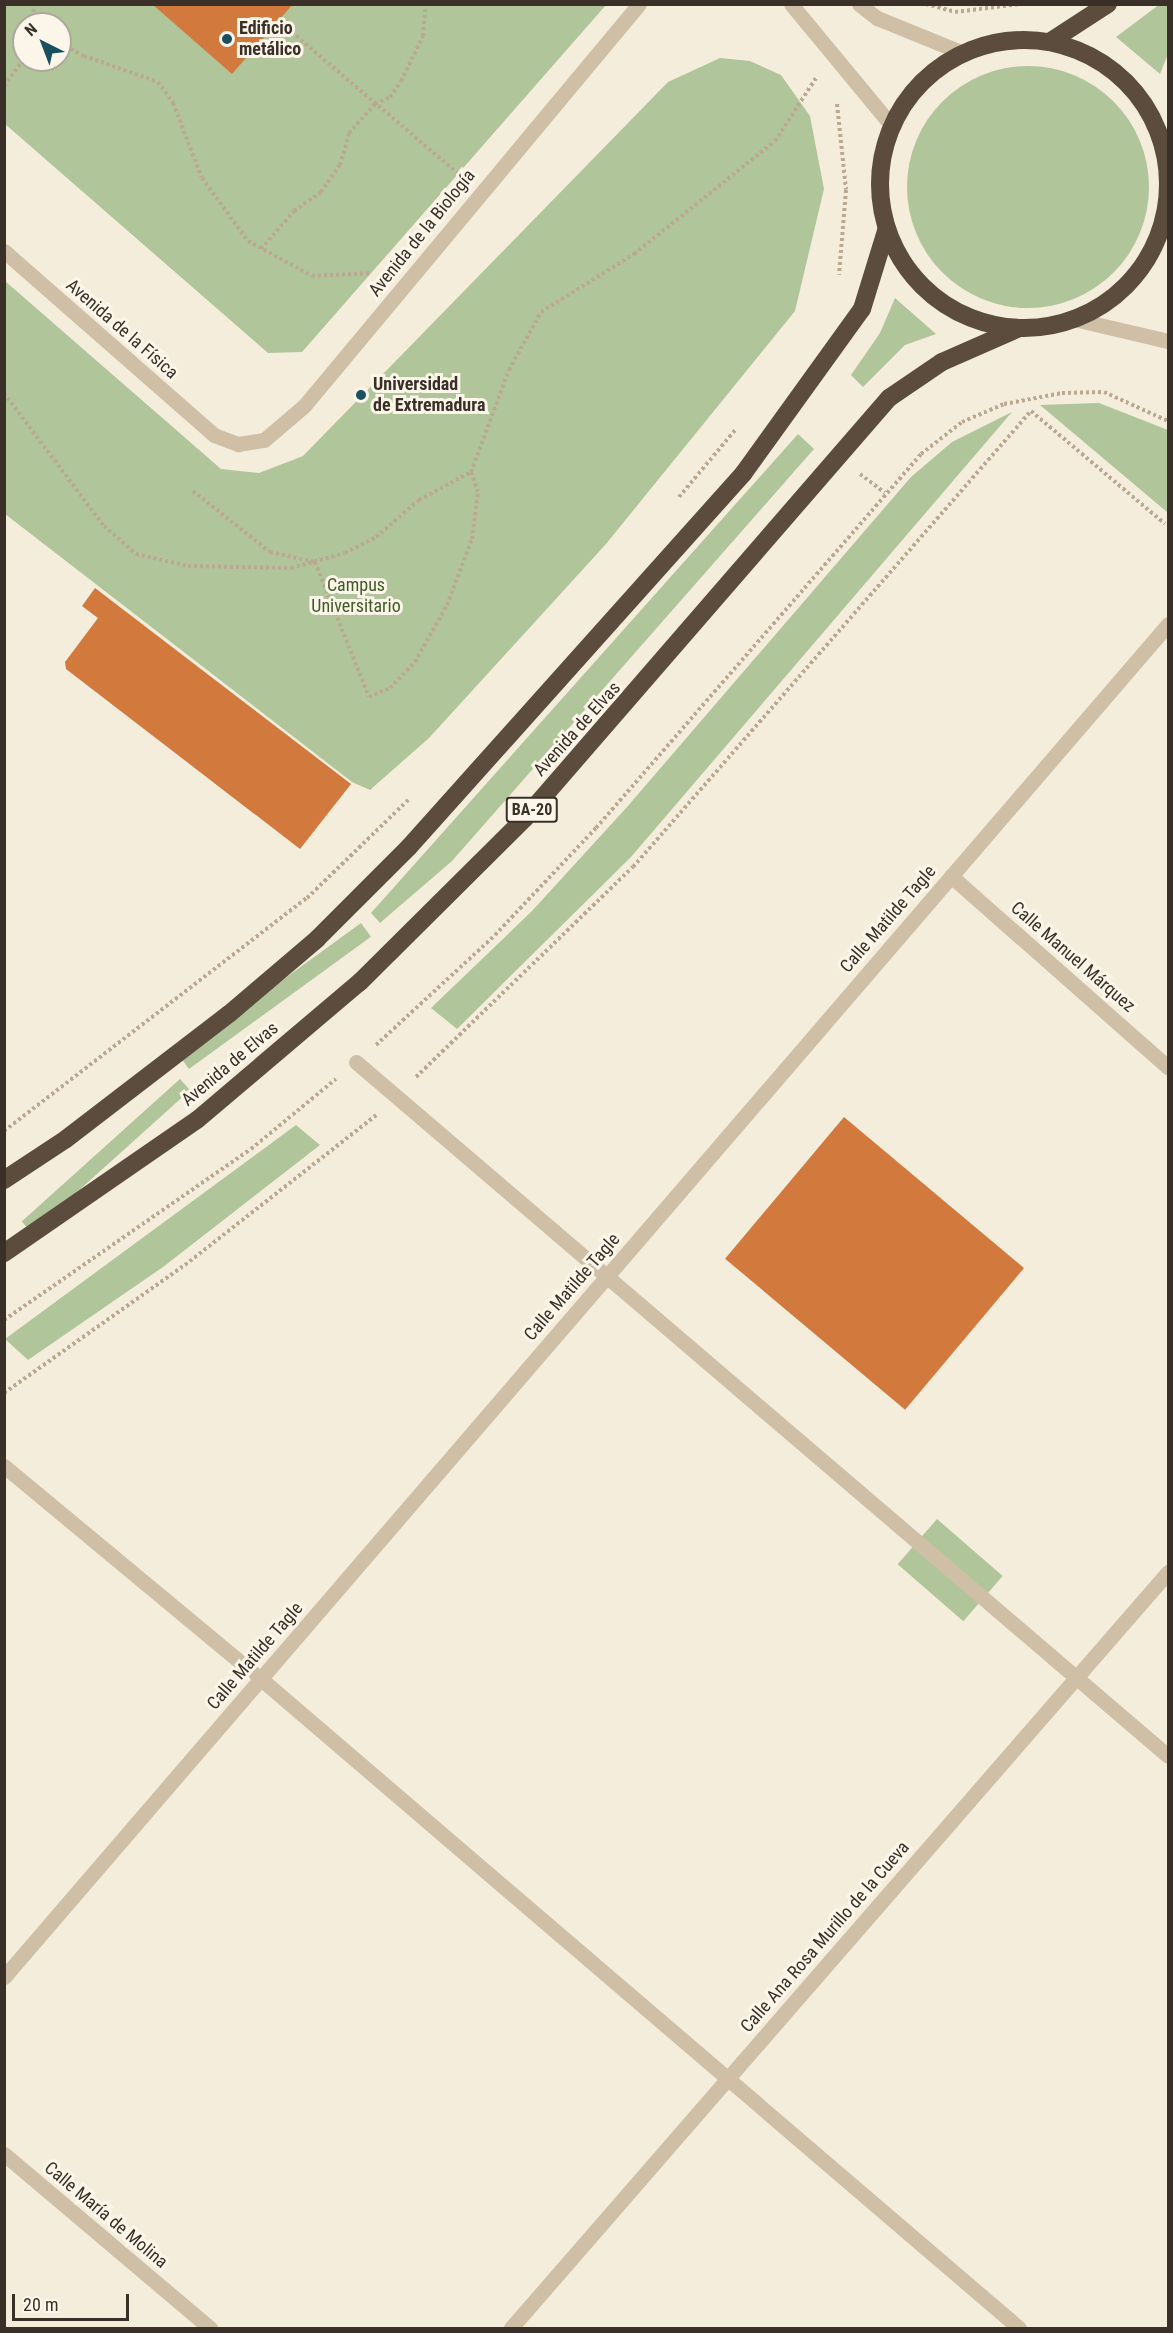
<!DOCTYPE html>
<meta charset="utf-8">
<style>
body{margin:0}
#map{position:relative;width:1173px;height:2333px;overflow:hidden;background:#f5eddc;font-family:"Roboto Condensed",sans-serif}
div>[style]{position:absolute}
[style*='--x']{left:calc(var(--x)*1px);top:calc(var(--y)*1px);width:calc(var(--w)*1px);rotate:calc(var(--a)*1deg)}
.green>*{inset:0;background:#b0c59a;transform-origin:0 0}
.round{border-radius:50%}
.building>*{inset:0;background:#d2793d;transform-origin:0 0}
.path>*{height:4px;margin-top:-2px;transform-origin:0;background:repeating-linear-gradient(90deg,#baa990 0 3px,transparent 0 6px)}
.street>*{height:15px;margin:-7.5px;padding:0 7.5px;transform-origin:7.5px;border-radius:7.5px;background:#cebfa6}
.highway>*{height:18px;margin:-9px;padding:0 9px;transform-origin:9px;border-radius:9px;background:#5b4c3e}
.highway>.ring{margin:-9px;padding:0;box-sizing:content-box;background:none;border:18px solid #5b4c3e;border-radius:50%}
.dots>*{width:16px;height:16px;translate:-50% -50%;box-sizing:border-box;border:3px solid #fbf6e9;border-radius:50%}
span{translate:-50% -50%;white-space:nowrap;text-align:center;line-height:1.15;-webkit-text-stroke:6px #fbf6e9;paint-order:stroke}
.shield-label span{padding:2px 4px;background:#fbf6e9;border:2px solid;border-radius:4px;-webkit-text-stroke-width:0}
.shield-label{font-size:16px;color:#3a3028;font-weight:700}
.poi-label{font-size:18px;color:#3a3028;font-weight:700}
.left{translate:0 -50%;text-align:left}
.street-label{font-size:18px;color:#3a3028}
.park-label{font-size:18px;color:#405b29}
.frame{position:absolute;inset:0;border:6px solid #3a3028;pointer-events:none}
.north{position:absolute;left:12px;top:12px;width:60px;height:60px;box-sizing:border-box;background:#fbf6e9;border:2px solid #aea79c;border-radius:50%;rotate:318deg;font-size:16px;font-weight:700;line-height:24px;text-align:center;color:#3a3028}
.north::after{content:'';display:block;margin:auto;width:21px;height:27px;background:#195060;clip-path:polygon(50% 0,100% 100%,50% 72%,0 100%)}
.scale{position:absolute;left:12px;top:2294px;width:117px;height:27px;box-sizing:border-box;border:3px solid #3a3028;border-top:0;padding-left:8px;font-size:18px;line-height:21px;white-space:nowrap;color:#3a3028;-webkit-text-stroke:4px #fbf6e9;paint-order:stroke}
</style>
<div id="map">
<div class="green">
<div style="clip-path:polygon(1160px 4px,1168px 5px,1168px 54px,1160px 74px,1116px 37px)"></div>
<div style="clip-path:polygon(evenodd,5px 5px,606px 5px,302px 352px,268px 353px,5px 124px,5px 5px,24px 24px,60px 24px,60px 60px,24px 60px,24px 24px)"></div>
<div style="clip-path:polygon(720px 58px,750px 61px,781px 75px,810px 116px,824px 189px,795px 311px,606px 544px,429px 738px,370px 790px,352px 782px,5px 514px,5px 281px,221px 469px,259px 473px,303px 456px,668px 82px)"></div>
<div class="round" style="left:907px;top:66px;width:242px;height:242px"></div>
<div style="clip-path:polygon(895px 298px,936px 334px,905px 345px,863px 387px,851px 375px,880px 333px)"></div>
<div style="clip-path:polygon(1099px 403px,1168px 430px,1167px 512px,1040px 405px)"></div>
<div style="clip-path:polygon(1012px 412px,631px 857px,457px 1029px,431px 1008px,532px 911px,627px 807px,911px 477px,952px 442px)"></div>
<div style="clip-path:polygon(798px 434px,814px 449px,452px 861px,380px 923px,371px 913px)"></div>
<div style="left:361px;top:923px;width:17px;height:225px;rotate:54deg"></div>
<div style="left:180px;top:1079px;width:15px;height:213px;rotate:48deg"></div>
<div style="clip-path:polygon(296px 1125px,320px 1145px,163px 1267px,28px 1360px,5px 1339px)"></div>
<div style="left:937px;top:1519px;width:87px;height:60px;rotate:41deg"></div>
</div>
<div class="building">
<div style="clip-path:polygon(152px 4px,293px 4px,232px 74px)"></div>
<div style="clip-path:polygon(95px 588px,351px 784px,300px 849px,66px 669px,65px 662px,98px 618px,82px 606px)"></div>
<div style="left:844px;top:1117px;width:235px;height:185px;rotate:40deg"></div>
</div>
<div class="path">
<div style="--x:926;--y:4;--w:30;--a:15"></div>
<div style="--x:955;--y:12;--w:64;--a:-7.1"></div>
<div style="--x:32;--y:24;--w:20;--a:-84"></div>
<div style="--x:287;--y:28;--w:228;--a:40.4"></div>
<div style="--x:60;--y:43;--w:27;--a:28"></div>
<div style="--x:84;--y:56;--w:78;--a:19.4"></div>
<div style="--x:158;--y:82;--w:26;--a:54"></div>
<div style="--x:173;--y:103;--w:80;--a:68.9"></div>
<div style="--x:202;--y:178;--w:78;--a:53.9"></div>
<div style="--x:248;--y:241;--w:73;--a:28.7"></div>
<div style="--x:312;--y:276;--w:60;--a:-2.9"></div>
<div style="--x:4;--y:86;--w:34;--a:-54"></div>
<div style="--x:837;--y:104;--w:86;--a:84"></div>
<div style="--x:846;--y:190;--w:85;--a:94.7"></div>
<div style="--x:261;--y:249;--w:50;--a:-49"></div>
<div style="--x:294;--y:211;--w:33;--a:-35"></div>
<div style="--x:321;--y:192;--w:33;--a:-55"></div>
<div style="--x:340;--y:165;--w:33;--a:-74"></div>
<div style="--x:349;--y:133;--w:39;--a:-48"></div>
<div style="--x:375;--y:104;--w:17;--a:-25"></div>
<div style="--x:390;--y:97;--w:19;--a:-55"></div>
<div style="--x:401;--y:81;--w:50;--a:-63.9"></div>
<div style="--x:423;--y:36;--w:32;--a:-85"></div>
<div style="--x:4;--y:393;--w:166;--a:53.1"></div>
<div style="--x:104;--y:526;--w:43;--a:41.2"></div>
<div style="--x:136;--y:554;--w:53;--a:13"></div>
<div style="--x:188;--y:566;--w:103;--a:1.1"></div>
<div style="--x:291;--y:568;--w:56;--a:-15.5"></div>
<div style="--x:345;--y:553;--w:35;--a:-27"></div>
<div style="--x:376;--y:537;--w:57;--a:-40.7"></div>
<div style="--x:419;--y:500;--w:59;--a:-28.3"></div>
<div style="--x:471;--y:472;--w:109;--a:-69.6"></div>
<div style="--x:509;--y:370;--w:66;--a:-61.1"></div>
<div style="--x:541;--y:312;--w:110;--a:-31.9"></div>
<div style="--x:634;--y:254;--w:181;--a:-38.7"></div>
<div style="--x:775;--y:141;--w:75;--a:-56.9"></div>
<div style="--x:860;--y:474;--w:31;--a:37"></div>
<div style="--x:193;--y:491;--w:98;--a:38.4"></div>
<div style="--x:270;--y:552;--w:46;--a:12.5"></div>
<div style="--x:315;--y:562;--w:145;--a:68.2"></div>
<div style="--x:369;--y:697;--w:23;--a:-23"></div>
<div style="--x:390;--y:688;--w:36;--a:-46"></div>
<div style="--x:415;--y:662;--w:65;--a:-60.7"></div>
<div style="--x:447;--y:605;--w:71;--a:-69.3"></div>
<div style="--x:472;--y:539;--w:47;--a:-82.7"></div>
<div style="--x:478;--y:492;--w:21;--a:-109"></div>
<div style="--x:679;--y:497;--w:89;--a:-50"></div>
<div style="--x:376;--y:1045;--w:162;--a:-42.7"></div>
<div style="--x:495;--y:935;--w:147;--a:-46.7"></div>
<div style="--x:596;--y:828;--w:495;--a:-49"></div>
<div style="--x:921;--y:454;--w:52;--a:-38"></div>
<div style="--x:962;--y:422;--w:46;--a:-23.2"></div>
<div style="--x:1004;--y:404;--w:59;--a:-10.7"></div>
<div style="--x:1062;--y:393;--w:42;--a:-1.4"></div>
<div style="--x:1104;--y:392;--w:70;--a:24.4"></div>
<div style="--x:416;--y:1077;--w:302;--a:-44.1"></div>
<div style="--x:633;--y:867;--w:605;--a:-48.89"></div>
<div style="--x:1031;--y:411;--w:175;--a:40.1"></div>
<div style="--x:4;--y:1131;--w:382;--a:-37.6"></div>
<div style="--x:307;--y:898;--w:141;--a:-44.1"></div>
<div style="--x:4;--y:1320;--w:300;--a:-34.7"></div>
<div style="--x:251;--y:1149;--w:110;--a:-39.5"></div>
<div style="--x:4;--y:1393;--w:222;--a:-35.3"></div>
<div style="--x:185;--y:1265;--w:243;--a:-38.1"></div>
</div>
<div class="street">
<div style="--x:791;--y:4;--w:157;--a:50.4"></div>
<div style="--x:859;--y:4;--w:23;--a:38"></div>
<div style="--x:877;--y:18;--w:93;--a:22.1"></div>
<div style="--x:1167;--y:211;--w:4;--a:76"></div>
<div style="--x:4;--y:251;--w:279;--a:41.2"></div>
<div style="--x:214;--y:435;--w:26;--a:21"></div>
<div style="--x:238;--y:444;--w:26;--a:-9"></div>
<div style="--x:264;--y:440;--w:52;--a:-40.4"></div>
<div style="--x:304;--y:406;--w:523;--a:-50.19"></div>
<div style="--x:1074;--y:319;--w:97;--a:13.2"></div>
<div style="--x:951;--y:876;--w:289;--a:41.4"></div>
<div style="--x:356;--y:1062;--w:1068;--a:40.52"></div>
<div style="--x:4;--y:1466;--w:334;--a:39.7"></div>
<div style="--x:261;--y:1679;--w:998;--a:40.57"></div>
<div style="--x:4;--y:1977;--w:1785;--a:-49.29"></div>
<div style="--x:4;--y:2154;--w:270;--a:40.2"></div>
<div style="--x:511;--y:2328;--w:1002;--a:-49.01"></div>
</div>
<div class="highway">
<div class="ring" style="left:880px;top:40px;width:270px;height:270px"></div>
<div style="--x:1051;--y:41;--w:68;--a:-33"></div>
<div style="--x:4;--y:1180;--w:74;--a:-33.5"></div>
<div style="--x:66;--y:1139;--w:205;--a:-37.5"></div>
<div style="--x:229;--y:1014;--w:116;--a:-40.4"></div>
<div style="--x:317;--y:939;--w:130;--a:-45"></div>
<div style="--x:409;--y:847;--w:501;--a:-48.16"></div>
<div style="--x:743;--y:474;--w:203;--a:-54.2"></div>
<div style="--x:862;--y:309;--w:82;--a:-72.9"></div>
<div style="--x:4;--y:1253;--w:234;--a:-34.6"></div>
<div style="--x:197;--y:1120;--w:214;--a:-40.3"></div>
<div style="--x:360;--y:982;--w:233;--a:-44.8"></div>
<div style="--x:525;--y:818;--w:556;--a:-49.09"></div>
<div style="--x:889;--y:398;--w:64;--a:-34.2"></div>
<div style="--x:942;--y:362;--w:82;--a:-23.7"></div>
</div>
<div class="dots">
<div style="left:227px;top:39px;background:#195060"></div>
<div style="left:361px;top:395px;background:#195060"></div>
</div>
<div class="shield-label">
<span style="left:532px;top:810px">BA-20</span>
</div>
<div class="poi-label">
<span class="left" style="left:239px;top:39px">Edificio<br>metálico</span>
<span class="left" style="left:373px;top:395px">Universidad<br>de Extremadura</span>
</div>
<div class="street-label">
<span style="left:422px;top:233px;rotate:-51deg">Avenida de la Biología</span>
<span style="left:122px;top:329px;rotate:41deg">Avenida de la Física</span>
<span style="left:577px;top:729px;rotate:-48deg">Avenida de Elvas</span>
<span style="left:888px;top:919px;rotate:-49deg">Calle Matilde Tagle</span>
<span style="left:1073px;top:957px;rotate:41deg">Calle Manuel Márquez</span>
<span style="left:230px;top:1064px;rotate:-40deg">Avenida de Elvas</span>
<span style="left:572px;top:1287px;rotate:-49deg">Calle Matilde Tagle</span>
<span style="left:255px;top:1656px;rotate:-49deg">Calle Matilde Tagle</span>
<span style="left:825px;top:1937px;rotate:-49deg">Calle Ana Rosa Murillo de la Cueva</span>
<span style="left:106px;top:2215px;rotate:40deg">Calle María de Molina</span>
</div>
<div class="park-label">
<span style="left:356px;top:596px">Campus<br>Universitario</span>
</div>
<div class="frame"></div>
<div class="north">N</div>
<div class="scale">20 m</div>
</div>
